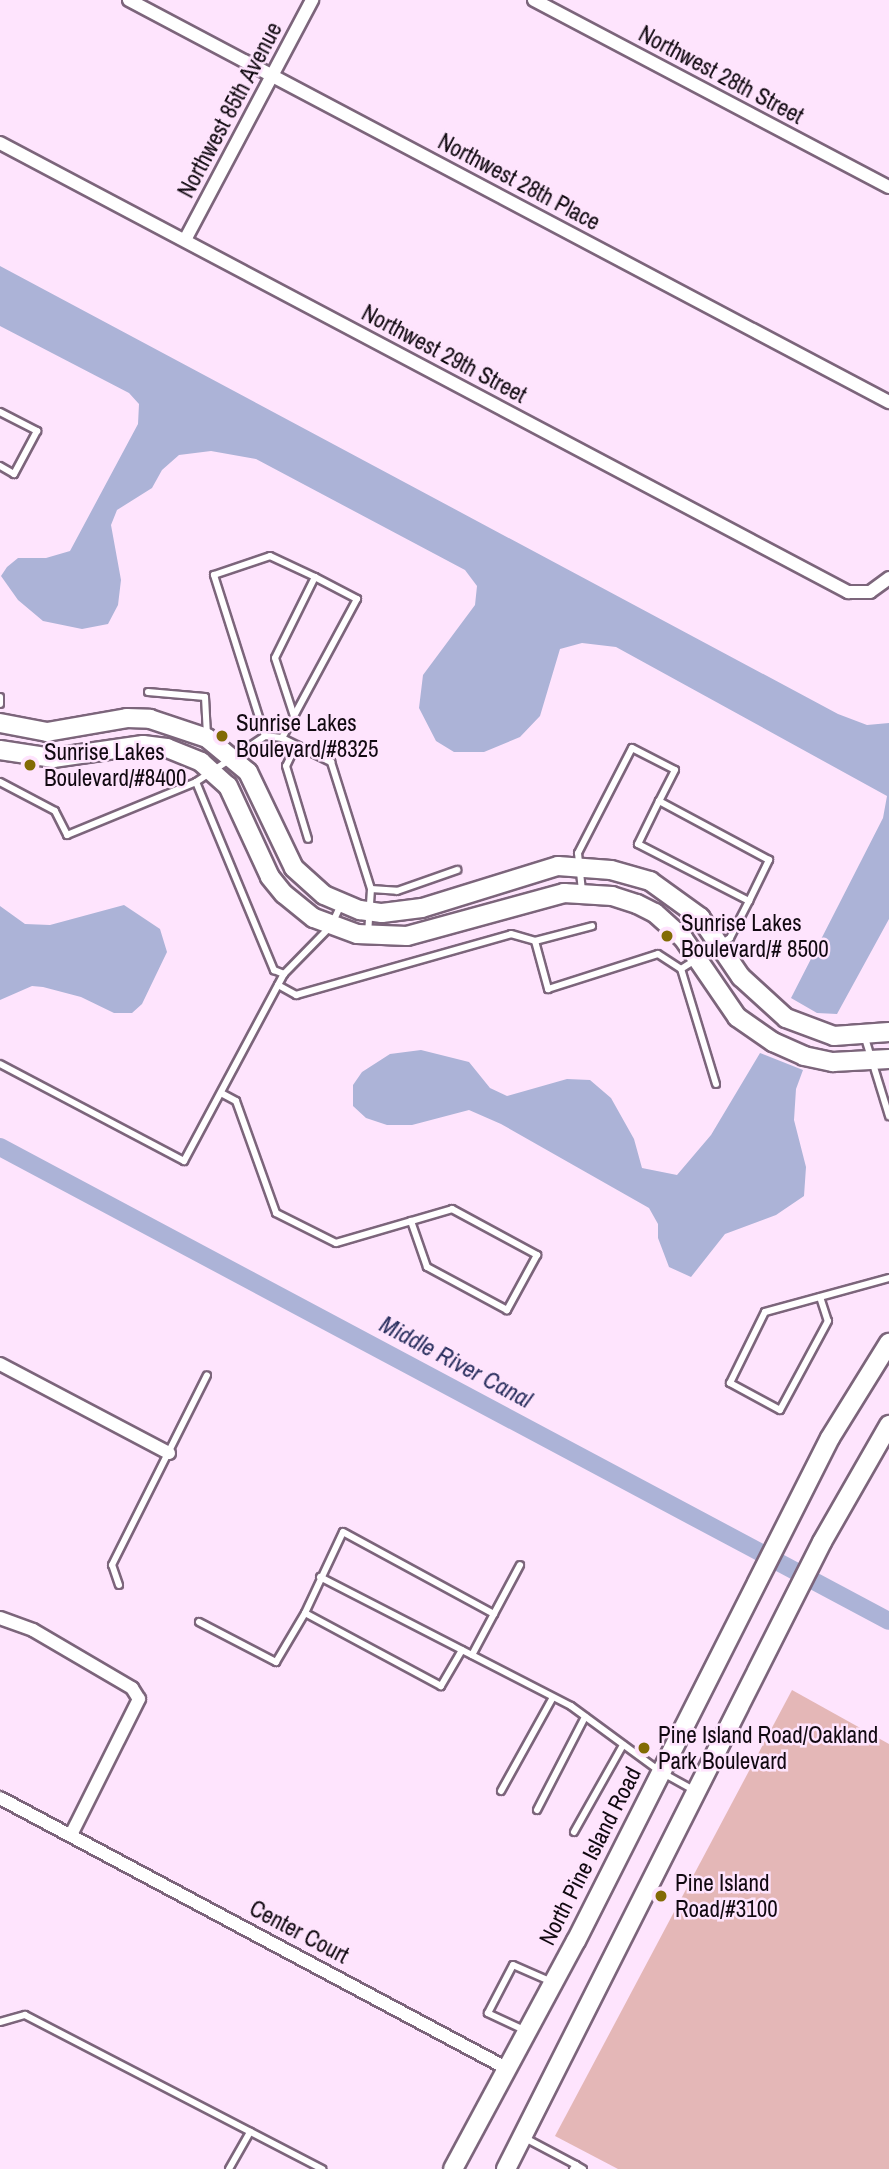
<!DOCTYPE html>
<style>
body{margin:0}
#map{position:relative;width:889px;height:2169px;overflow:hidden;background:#fee4fd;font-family:"Archivo Narrow",sans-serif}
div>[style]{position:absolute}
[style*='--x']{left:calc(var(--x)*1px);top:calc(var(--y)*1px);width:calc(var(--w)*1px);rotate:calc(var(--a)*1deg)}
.green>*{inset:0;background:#e4b7b7}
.water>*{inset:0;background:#acb3d7}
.canal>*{height:18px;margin:-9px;padding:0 9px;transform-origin:9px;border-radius:9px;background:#acb3d7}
.roads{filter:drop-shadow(2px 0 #7c657b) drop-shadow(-2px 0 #7c657b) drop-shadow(0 2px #7c657b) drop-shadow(0 -2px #7c657b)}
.lane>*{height:6px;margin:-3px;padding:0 3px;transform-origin:3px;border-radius:3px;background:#fff}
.street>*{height:12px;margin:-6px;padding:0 6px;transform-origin:6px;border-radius:6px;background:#fff}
.secondary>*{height:18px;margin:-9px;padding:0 9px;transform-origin:9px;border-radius:9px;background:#fff}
.dots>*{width:19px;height:19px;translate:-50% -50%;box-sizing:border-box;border:4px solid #fee4fd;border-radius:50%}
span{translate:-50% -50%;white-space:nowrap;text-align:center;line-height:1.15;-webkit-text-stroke:5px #fee4fd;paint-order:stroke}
.street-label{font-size:23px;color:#110911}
.poi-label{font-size:23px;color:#110911}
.left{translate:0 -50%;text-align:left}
.water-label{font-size:24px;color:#2c3160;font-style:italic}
</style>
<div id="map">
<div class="green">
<div style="clip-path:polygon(792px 1690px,889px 1744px,889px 2169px,618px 2169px,555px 2136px)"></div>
</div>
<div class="water">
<div style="clip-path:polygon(0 266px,838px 714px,867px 725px,889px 723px,889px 919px,837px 1014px,817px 1013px,791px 998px,883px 818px,887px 796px,616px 647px,582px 643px,560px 649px,540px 716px,520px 737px,484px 752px,454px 752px,436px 741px,419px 708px,423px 675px,475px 605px,477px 586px,465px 570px,256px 459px,211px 451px,179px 455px,162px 470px,152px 488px,117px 510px,111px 525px,121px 580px,118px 605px,108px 624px,82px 629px,43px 621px,18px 600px,1px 576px,7px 567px,18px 558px,46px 558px,70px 551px,138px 424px,139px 404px,129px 393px,0 326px)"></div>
<div style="clip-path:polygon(124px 905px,160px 929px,167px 952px,142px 1004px,132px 1013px,114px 1013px,81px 997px,43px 987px,32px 986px,0 1000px,0 906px,25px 924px,50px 925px)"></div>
<div style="clip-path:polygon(421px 1050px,469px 1062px,490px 1088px,507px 1096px,567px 1079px,590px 1080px,611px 1098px,634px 1139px,642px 1168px,677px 1175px,711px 1135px,760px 1053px,803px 1070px,796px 1089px,794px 1120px,806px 1167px,804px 1196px,776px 1215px,725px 1234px,691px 1277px,669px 1267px,658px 1238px,658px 1224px,649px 1208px,501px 1124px,469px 1110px,412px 1125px,387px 1125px,366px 1118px,353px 1106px,353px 1085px,362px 1072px,390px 1054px)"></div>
</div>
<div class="canal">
<div style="--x:0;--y:1147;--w:1007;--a:28.07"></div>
</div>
<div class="roads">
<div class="lane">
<div style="--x:0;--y:412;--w:42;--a:27.2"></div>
<div style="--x:37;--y:431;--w:49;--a:118.1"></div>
<div style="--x:14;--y:474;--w:16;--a:-150"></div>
<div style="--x:148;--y:692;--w:57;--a:5"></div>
<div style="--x:205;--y:697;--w:39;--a:87"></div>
<div style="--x:0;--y:697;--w:7;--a:90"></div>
<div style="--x:265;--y:736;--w:169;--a:-107.6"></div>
<div style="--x:214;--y:575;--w:59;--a:-18.7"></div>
<div style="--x:270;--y:556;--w:50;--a:25"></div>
<div style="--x:282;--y:738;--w:25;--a:-61"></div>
<div style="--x:294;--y:716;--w:133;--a:-61.7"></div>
<div style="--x:357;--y:599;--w:47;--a:-152.4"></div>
<div style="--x:315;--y:577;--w:90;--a:116.3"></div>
<div style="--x:275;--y:658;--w:61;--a:71.9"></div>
<div style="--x:296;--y:745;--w:23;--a:115"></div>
<div style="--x:286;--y:766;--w:76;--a:73.2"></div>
<div style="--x:0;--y:782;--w:62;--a:27.8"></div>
<div style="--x:55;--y:811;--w:27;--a:63"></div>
<div style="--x:67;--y:835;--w:139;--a:-22.3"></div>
<div style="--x:196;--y:782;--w:204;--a:67.5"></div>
<div style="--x:274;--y:970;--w:11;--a:22"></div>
<div style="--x:196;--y:782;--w:83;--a:-33.7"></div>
<div style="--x:265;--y:736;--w:17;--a:7"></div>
<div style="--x:282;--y:738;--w:55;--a:26.1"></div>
<div style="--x:331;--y:762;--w:133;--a:72.5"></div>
<div style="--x:582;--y:891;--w:38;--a:-96"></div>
<div style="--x:578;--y:853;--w:118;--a:-62.8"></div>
<div style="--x:632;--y:748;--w:48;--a:27.1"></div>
<div style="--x:675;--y:770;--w:35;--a:117"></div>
<div style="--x:368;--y:934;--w:45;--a:-86.2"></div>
<div style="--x:371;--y:889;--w:26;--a:4"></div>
<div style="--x:397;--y:891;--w:64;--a:-19.3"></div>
<div style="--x:535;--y:941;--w:59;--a:-14.7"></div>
<div style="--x:278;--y:985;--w:21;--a:29"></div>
<div style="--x:296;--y:995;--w:223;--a:-15.8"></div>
<div style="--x:511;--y:934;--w:25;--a:16"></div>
<div style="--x:535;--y:941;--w:50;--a:74.8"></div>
<div style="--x:548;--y:989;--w:115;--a:-17.7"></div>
<div style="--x:658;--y:954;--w:27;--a:33"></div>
<div style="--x:865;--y:1038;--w:82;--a:72.9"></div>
<div style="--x:0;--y:1064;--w:208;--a:27.8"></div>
<div style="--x:184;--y:1161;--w:212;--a:-61.9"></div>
<div style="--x:284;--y:974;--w:67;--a:-45.6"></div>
<div style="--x:331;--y:926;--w:23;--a:-65"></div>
<div style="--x:716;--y:1084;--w:120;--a:-106.9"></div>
<div style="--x:681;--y:969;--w:58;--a:-32.3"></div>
<div style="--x:730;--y:938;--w:42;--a:-62.8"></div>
<div style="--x:749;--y:901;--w:46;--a:-64"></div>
<div style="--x:769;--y:860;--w:125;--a:-151.8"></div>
<div style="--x:659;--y:801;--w:48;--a:116"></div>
<div style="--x:638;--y:844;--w:125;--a:27.2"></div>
<div style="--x:221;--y:1093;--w:17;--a:28"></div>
<div style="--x:236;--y:1101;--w:119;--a:70.3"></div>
<div style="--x:276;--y:1213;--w:67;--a:26.6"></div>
<div style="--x:336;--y:1243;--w:121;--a:-16.3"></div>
<div style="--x:452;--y:1209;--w:97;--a:28.4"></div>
<div style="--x:537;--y:1255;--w:63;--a:118.6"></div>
<div style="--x:507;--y:1310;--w:91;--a:-151.7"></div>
<div style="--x:427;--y:1267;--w:49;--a:-109.2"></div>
<div style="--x:820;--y:1297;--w:25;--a:72"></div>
<div style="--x:828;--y:1321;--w:101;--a:118.3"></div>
<div style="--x:780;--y:1410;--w:57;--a:-151.6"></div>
<div style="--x:730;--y:1383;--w:79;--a:-63.8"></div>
<div style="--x:765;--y:1312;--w:129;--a:-15.3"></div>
<div style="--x:320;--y:1577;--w:282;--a:27.2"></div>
<div style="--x:571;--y:1706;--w:112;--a:36.3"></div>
<div style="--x:661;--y:1772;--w:38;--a:29"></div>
<div style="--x:119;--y:1585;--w:21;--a:-109"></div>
<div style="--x:112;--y:1565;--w:212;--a:-63.4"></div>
<div style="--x:199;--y:1622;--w:87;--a:27.5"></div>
<div style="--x:276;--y:1662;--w:57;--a:-59.4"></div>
<div style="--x:462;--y:1650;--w:42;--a:120.3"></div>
<div style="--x:441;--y:1686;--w:154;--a:-151.8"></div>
<div style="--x:305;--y:1613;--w:89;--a:-64.9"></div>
<div style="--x:343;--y:1532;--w:172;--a:28.5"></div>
<div style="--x:472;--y:1655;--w:102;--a:-61.9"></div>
<div style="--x:501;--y:1791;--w:107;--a:-61"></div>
<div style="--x:537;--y:1810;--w:105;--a:-62.7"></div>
<div style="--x:574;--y:1832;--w:100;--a:-60.6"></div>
<div style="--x:0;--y:2022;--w:26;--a:-16"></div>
<div style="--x:25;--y:2015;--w:335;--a:27.4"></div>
<div style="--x:524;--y:2030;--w:40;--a:-155"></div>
<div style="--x:488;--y:2013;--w:54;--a:-62.5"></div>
<div style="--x:513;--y:1965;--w:43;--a:23.6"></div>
<div style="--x:525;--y:2138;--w:58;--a:27.9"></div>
<div style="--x:229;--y:2169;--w:43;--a:-60.4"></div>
<div style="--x:573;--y:2169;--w:5;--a:-53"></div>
<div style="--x:576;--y:2165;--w:8;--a:30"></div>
</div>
<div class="street">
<div style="--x:129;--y:0;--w:860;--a:27.88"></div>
<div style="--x:534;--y:0;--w:401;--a:27.8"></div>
<div style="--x:0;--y:143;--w:960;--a:27.9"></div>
<div style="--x:848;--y:592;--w:22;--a:0"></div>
<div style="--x:870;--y:592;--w:24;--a:-36"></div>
<div style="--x:185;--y:240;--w:272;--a:-62.1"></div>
<div style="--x:0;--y:1364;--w:191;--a:27.8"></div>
<div style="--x:0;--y:1618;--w:35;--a:20"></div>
<div style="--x:33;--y:1630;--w:115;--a:30.4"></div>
<div style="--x:132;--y:1688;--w:13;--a:58"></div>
<div style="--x:139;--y:1699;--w:152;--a:116.6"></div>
<div style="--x:0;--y:1798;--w:574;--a:28.08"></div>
</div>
<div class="secondary">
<div style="--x:0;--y:723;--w:48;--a:10.8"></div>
<div style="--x:47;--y:732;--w:81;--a:-9.9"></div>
<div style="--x:127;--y:718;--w:23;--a:2"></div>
<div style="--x:150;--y:719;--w:60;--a:18.4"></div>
<div style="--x:207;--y:738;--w:53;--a:39.7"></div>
<div style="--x:248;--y:772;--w:106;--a:64.4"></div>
<div style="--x:294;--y:868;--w:40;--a:42"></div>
<div style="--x:324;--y:895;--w:39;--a:23"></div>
<div style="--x:360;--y:910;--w:22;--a:8"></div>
<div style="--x:382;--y:913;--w:40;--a:-7.1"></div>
<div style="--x:422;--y:908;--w:142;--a:-17.2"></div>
<div style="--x:558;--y:866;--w:53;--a:4.3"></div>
<div style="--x:611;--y:870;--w:41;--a:15.8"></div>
<div style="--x:650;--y:881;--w:62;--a:35.8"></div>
<div style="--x:700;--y:917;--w:73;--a:55.7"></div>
<div style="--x:741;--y:977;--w:61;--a:42.3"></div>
<div style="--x:786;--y:1018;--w:51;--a:20.6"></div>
<div style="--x:834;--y:1036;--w:55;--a:-4.2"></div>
<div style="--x:0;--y:750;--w:54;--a:8.6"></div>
<div style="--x:53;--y:758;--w:91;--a:-8.2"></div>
<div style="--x:143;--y:745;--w:24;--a:7"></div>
<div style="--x:167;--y:748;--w:37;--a:22"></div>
<div style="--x:201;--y:762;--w:36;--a:42"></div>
<div style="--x:228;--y:786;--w:100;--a:65.2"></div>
<div style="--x:270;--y:877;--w:22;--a:51"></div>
<div style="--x:284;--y:894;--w:38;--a:39"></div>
<div style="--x:314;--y:918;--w:46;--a:20.4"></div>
<div style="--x:357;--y:934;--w:50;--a:2.3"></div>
<div style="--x:407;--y:936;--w:163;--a:-15.3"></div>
<div style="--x:564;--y:893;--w:48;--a:3.6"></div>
<div style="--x:612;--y:896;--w:26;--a:18"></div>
<div style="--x:637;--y:904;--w:20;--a:27"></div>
<div style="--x:655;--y:913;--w:38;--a:42"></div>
<div style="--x:683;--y:938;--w:96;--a:55.6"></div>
<div style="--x:737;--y:1017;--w:44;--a:34.8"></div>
<div style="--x:773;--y:1042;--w:34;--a:24"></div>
<div style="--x:804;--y:1056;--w:30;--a:12"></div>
<div style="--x:833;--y:1062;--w:56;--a:-3.1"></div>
<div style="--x:453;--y:2169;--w:259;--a:-61.7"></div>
<div style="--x:576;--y:1941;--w:563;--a:-63.21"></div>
<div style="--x:830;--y:1438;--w:112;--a:-58.2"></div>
<div style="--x:506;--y:2169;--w:702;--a:-63.25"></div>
<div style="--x:822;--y:1542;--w:135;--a:-60.2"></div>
</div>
</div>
<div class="dots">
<div style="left:222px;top:736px;background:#826b05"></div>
<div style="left:30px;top:765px;background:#826b05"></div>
<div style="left:667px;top:936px;background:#826b05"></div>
<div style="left:644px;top:1748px;background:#826b05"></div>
<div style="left:661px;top:1896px;background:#826b05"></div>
</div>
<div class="street-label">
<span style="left:721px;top:75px;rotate:28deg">Northwest 28th Street</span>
<span style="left:230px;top:110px;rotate:-62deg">Northwest 85th Avenue</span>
<span style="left:519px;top:182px;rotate:28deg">Northwest 28th Place</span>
<span style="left:444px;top:354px;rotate:28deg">Northwest 29th Street</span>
<span style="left:590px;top:1856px;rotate:-63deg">North Pine Island Road</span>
<span style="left:299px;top:1932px;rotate:28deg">Center Court</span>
</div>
<div class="poi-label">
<span class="left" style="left:236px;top:736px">Sunrise Lakes<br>Boulevard/#8325</span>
<span class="left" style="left:44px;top:765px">Sunrise Lakes<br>Boulevard/#8400</span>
<span class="left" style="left:681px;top:936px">Sunrise Lakes<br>Boulevard/# 8500</span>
<span class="left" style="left:658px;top:1748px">Pine Island Road/Oakland<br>Park Boulevard</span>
<span class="left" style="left:675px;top:1896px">Pine Island<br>Road/#3100</span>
</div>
<div class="water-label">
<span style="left:456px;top:1362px;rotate:28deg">Middle River Canal</span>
</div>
</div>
